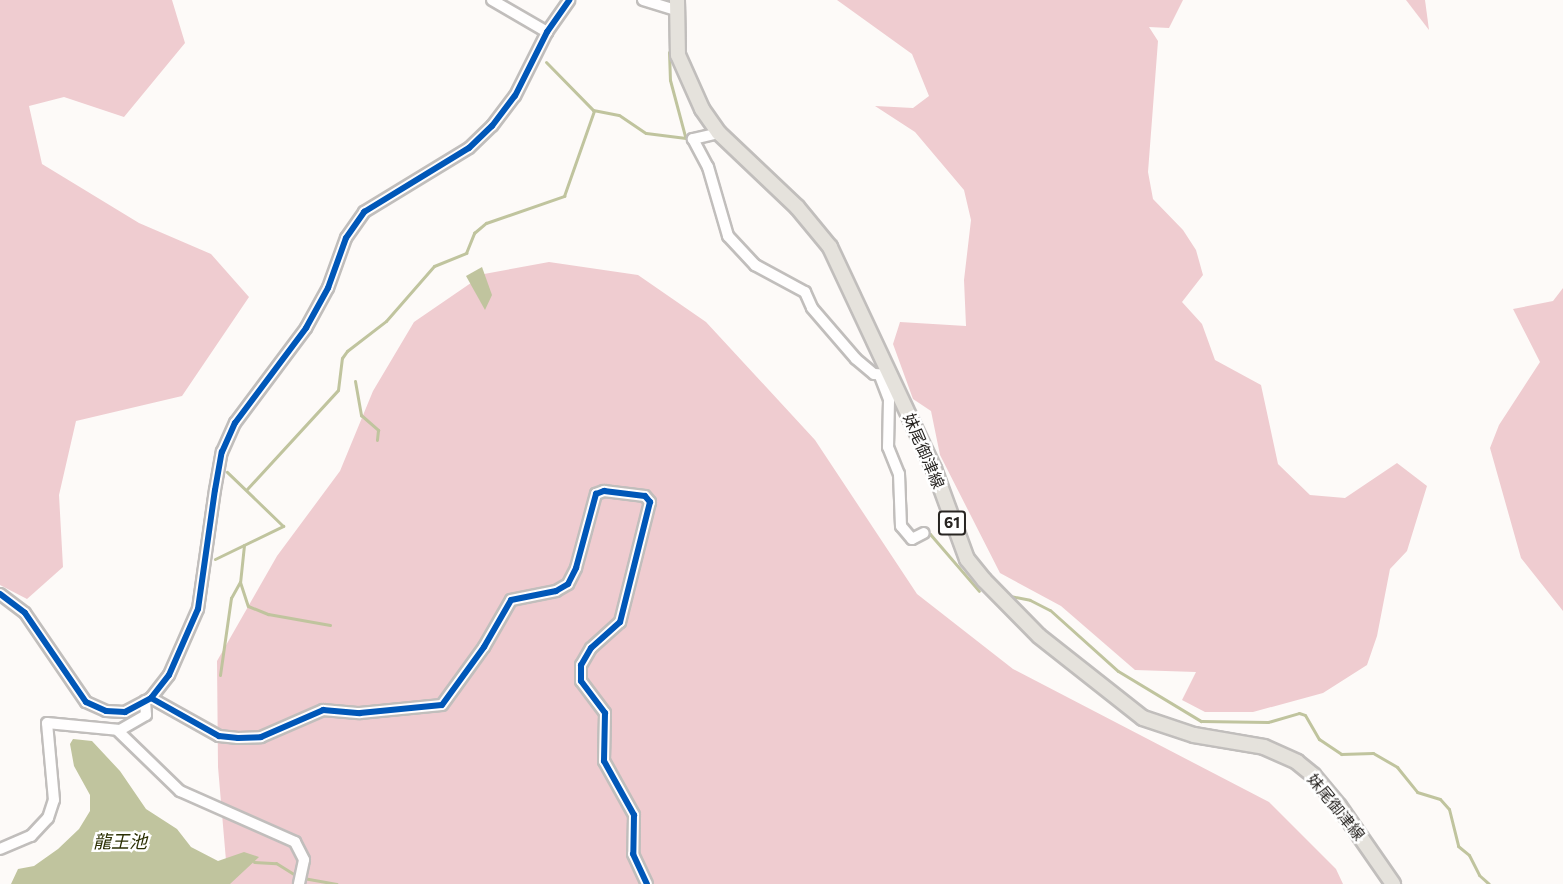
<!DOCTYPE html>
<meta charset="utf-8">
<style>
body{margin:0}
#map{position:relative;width:1563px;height:884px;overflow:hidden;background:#fdfaf8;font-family:Commissioner,"Noto Sans JP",sans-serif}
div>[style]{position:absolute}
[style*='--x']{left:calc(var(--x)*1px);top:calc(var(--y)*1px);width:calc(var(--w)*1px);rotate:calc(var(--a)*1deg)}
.forest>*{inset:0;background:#efccd0}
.water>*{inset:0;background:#c0c49e}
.stream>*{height:3px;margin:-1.5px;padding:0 1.5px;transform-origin:1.5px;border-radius:1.5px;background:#c0c49e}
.roads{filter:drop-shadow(2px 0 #c1bebc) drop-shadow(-2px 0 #c1bebc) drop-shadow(0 2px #c1bebc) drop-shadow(0 -2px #c1bebc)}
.minor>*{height:10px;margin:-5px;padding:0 5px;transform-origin:5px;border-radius:5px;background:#fffefe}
.major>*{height:14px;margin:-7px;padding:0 7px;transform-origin:7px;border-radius:7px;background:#e5e2dc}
.cycleway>*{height:6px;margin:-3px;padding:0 3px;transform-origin:3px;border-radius:3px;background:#0057b8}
span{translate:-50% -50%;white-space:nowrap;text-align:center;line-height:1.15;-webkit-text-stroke:5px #fff;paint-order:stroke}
.shield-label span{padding:2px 4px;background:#fff;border:2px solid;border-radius:4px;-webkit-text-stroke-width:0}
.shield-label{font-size:15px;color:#282522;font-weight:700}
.street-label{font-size:16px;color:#282522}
.water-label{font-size:18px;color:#2b2f03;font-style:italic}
</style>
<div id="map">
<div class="forest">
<div style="clip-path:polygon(0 0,172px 0,185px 43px,124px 117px,64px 97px,29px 106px,42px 164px,139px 223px,211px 254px,249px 297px,182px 396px,76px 421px,59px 495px,63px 567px,27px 599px,0 585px)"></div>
<div style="clip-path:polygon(837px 0,1183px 0,1169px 28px,1149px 27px,1158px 41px,1148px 172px,1153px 199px,1183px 230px,1196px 250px,1203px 275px,1182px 302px,1202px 324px,1215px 360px,1261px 385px,1278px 464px,1310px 495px,1345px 498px,1397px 463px,1427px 486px,1407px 551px,1390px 569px,1377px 636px,1367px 665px,1323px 693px,1253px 712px,1205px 712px,1182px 700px,1196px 672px,1135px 670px,1061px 606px,1000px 573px,940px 455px,931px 411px,913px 399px,893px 344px,900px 322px,966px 326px,964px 280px,971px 220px,964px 190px,915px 132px,875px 106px,913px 108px,929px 96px,912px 54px)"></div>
<div style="clip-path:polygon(1406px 0,1425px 0,1429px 30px)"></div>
<div style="clip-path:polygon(549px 262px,638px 275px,706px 322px,815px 440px,917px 594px,1013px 669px,1269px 802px,1336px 869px,1343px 884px,228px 884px,218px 767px,217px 661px,277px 556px,340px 471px,373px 391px,414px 322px,484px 274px)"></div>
<div style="clip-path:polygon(1563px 288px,1563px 611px,1521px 558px,1490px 448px,1499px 425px,1540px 362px,1513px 309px,1553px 301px)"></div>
</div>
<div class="water">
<div style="clip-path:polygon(482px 267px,492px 295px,485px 310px,466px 276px)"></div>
<div style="clip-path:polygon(73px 739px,92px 741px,120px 771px,146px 809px,177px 829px,191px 847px,218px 861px,244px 852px,259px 857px,230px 884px,11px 884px,18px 869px,34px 866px,58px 849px,79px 829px,90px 811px,90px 795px,74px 766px,70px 744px)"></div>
</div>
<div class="stream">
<div style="--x:669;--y:52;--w:28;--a:88"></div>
<div style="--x:670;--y:80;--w:58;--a:75"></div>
<div style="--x:685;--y:136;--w:8;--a:40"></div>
<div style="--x:546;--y:62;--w:67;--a:45.6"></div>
<div style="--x:593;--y:110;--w:26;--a:11"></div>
<div style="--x:619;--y:115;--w:32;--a:34"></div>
<div style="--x:646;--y:133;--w:40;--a:7.1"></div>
<div style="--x:727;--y:242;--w:32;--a:46"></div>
<div style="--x:355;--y:381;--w:35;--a:80"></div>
<div style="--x:361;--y:415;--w:23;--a:41"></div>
<div style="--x:378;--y:430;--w:10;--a:96"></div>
<div style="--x:885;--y:452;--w:17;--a:69"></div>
<div style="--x:247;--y:489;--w:134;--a:-47.4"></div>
<div style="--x:338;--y:390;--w:32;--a:-83"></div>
<div style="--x:342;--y:358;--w:9;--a:-54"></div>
<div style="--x:347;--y:351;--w:49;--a:-37.6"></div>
<div style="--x:386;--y:321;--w:73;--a:-48.9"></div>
<div style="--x:434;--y:266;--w:35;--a:-22"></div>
<div style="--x:466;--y:253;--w:22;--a:-68"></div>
<div style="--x:474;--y:233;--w:16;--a:-40"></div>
<div style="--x:486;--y:223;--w:83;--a:-19.1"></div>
<div style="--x:564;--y:196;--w:90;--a:-70.6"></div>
<div style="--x:895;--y:507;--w:17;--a:87"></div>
<div style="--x:899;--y:530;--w:14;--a:56"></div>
<div style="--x:907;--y:542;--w:7;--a:8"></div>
<div style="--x:926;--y:537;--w:5;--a:-37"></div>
<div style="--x:930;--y:534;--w:75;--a:49.3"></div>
<div style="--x:244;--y:545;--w:37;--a:96"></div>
<div style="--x:240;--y:582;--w:25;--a:72"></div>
<div style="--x:248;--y:606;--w:22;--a:22"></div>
<div style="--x:268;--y:614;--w:63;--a:10.1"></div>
<div style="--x:215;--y:559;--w:76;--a:-25.9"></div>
<div style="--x:283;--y:526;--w:78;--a:-136"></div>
<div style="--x:1010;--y:596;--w:20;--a:11"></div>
<div style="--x:1030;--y:600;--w:22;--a:27"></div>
<div style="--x:1050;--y:610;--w:91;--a:41.9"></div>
<div style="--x:1118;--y:671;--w:97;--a:31.1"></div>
<div style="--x:1201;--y:721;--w:67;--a:0.9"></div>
<div style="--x:1268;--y:722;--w:32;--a:-16"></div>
<div style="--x:1299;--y:713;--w:6;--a:18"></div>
<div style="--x:1305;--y:715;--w:28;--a:60"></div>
<div style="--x:1319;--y:739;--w:27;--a:34"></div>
<div style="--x:1341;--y:754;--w:32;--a:-2"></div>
<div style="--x:1373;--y:753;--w:28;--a:30"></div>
<div style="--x:1397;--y:767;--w:32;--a:51"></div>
<div style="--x:1417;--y:792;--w:24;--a:17"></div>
<div style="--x:1440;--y:799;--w:13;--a:48"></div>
<div style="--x:1449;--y:809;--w:38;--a:76"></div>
<div style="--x:1458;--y:846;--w:14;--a:39"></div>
<div style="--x:1469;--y:855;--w:22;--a:63"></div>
<div style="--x:1479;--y:875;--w:13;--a:42"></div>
<div style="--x:220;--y:675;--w:78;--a:-81.9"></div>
<div style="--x:231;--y:598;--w:18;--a:-61"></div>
<div style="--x:254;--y:862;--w:22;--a:3"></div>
<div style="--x:276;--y:863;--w:25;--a:32"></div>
<div style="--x:303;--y:878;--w:34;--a:10"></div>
</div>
<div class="roads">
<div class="minor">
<div style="--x:492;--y:0;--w:64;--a:30.2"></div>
<div style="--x:643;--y:0;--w:34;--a:17"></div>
<div style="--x:719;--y:133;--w:27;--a:167"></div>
<div style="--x:693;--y:139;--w:32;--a:62"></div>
<div style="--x:708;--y:167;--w:72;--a:73.8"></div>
<div style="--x:728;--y:236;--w:40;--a:47"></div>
<div style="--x:755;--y:265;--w:57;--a:28.4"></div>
<div style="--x:805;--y:292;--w:17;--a:66"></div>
<div style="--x:812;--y:308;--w:67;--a:49.2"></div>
<div style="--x:856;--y:359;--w:23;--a:40"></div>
<div style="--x:874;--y:374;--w:17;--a:3"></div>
<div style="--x:880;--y:376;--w:26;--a:69"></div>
<div style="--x:889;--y:400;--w:47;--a:91.2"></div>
<div style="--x:888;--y:447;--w:29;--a:68"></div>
<div style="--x:899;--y:474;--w:52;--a:87.8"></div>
<div style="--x:901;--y:526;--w:17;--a:50"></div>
<div style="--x:912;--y:539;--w:13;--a:-27"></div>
<div style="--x:0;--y:594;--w:31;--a:37"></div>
<div style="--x:25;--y:613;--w:108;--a:55.6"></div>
<div style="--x:86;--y:702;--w:22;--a:24"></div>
<div style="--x:106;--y:711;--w:19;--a:3"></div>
<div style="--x:125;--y:712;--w:30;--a:-28"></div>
<div style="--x:151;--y:698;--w:29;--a:-52"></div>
<div style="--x:169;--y:675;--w:72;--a:-66.3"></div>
<div style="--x:198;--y:609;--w:120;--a:-81.9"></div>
<div style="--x:215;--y:490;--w:39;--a:-80"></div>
<div style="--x:222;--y:452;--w:32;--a:-66"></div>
<div style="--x:235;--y:423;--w:119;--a:-53.2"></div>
<div style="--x:306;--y:328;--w:46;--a:-61.2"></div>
<div style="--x:328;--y:288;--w:53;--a:-70.2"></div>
<div style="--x:346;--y:238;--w:32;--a:-55"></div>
<div style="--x:364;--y:212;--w:123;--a:-31.4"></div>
<div style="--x:469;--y:148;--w:32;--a:-44"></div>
<div style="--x:492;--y:126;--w:38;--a:-53"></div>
<div style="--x:515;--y:96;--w:72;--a:-63.4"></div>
<div style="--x:547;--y:32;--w:39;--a:-55"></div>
<div style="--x:151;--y:698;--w:78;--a:29.2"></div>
<div style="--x:219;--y:736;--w:19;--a:6"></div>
<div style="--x:238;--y:738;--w:23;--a:-2"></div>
<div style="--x:261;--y:737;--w:68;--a:-23.5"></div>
<div style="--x:323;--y:710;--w:37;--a:5"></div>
<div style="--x:360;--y:713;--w:82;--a:-5.6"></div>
<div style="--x:442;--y:705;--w:72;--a:-54.1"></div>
<div style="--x:484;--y:647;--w:54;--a:-60.1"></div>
<div style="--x:511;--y:600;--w:46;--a:-11.3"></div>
<div style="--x:556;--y:591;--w:14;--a:-30"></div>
<div style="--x:568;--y:584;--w:18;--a:-63"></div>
<div style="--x:576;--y:568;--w:77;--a:-74.9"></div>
<div style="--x:596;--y:494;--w:9;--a:-21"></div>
<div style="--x:604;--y:491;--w:41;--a:7"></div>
<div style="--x:645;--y:496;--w:8;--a:50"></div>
<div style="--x:650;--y:502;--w:124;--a:104"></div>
<div style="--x:620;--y:622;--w:39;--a:138"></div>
<div style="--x:591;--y:648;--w:20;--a:120"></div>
<div style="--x:581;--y:665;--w:16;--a:90"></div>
<div style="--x:581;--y:681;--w:40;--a:53"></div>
<div style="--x:605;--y:713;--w:48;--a:91.2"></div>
<div style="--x:604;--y:761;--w:62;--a:60.9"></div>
<div style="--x:634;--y:815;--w:39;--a:91"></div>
<div style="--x:633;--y:854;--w:33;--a:65"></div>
<div style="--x:117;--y:730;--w:88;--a:44.1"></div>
<div style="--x:180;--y:791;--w:126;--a:23.9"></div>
<div style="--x:295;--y:842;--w:20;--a:63"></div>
<div style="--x:304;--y:860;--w:25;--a:102"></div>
<div style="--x:0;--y:849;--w:34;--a:-23"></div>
<div style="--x:31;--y:836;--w:25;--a:-47"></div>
<div style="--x:48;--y:818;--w:19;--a:-72"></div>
<div style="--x:54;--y:800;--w:77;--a:-95.2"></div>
<div style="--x:47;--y:723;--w:73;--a:5.5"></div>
<div style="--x:120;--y:730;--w:30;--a:-30"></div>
<div style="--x:146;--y:715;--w:14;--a:-94"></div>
</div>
<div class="major">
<div style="--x:677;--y:0;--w:55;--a:89"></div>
<div style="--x:678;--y:55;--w:59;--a:66"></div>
<div style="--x:702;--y:109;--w:29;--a:55"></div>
<div style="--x:719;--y:133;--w:108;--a:43.5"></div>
<div style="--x:797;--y:207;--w:52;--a:50.5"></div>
<div style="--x:830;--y:247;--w:245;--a:64.9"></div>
<div style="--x:934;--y:469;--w:96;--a:69.9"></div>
<div style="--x:967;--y:559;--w:27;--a:51"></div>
<div style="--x:984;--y:580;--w:78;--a:45.5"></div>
<div style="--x:1039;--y:636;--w:132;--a:38.3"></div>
<div style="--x:1143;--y:718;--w:54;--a:18.4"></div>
<div style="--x:1194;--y:735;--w:71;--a:9.7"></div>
<div style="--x:1264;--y:747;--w:36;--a:24"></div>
<div style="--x:1297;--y:762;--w:21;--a:39"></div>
<div style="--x:1313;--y:775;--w:40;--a:50"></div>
<div style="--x:1339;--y:806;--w:95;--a:55.3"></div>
</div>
</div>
<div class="cycleway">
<div style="--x:0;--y:594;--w:31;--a:37"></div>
<div style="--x:25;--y:613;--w:108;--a:55.6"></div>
<div style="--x:86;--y:702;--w:22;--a:24"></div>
<div style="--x:106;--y:711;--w:19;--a:3"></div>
<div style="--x:125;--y:712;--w:30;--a:-28"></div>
<div style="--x:151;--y:698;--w:29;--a:-52"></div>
<div style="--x:169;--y:675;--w:72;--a:-66.3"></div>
<div style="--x:198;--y:609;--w:120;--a:-81.9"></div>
<div style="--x:215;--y:490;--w:39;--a:-80"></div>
<div style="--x:222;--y:452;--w:32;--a:-66"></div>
<div style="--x:235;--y:423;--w:119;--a:-53.2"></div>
<div style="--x:306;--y:328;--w:46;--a:-61.2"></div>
<div style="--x:328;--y:288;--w:53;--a:-70.2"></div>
<div style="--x:346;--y:238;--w:32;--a:-55"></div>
<div style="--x:364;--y:212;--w:123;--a:-31.4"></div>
<div style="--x:469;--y:148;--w:32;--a:-44"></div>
<div style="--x:492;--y:126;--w:38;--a:-53"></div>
<div style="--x:515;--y:96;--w:72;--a:-63.4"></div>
<div style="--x:547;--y:32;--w:39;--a:-55"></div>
<div style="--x:151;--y:698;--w:78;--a:29.2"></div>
<div style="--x:219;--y:736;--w:19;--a:6"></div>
<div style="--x:238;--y:738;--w:23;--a:-2"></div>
<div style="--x:261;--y:737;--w:68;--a:-23.5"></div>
<div style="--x:323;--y:710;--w:37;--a:5"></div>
<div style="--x:360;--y:713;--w:82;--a:-5.6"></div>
<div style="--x:442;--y:705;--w:72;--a:-54.1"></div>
<div style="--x:484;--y:647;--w:54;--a:-60.1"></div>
<div style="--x:511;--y:600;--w:46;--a:-11.3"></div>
<div style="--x:556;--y:591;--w:14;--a:-30"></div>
<div style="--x:568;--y:584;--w:18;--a:-63"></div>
<div style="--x:576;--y:568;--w:77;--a:-74.9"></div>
<div style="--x:596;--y:494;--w:9;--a:-21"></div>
<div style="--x:604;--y:491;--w:41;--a:7"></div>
<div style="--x:645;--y:496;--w:8;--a:50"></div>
<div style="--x:650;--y:502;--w:124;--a:104"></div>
<div style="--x:620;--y:622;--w:39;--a:138"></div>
<div style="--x:591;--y:648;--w:20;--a:120"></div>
<div style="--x:581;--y:665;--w:16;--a:90"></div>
<div style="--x:581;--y:681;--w:40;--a:53"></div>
<div style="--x:605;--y:713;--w:48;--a:91.2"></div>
<div style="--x:604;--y:761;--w:62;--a:60.9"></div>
<div style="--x:634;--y:815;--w:39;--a:91"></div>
<div style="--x:633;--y:854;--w:33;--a:65"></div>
</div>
<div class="shield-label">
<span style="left:952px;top:523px">61</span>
</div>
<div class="street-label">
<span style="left:924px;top:451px;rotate:67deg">妹尾御津線</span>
<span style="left:1336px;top:807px;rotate:51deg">妹尾御津線</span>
</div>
<div class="water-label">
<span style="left:120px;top:841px">龍王池</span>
</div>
</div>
